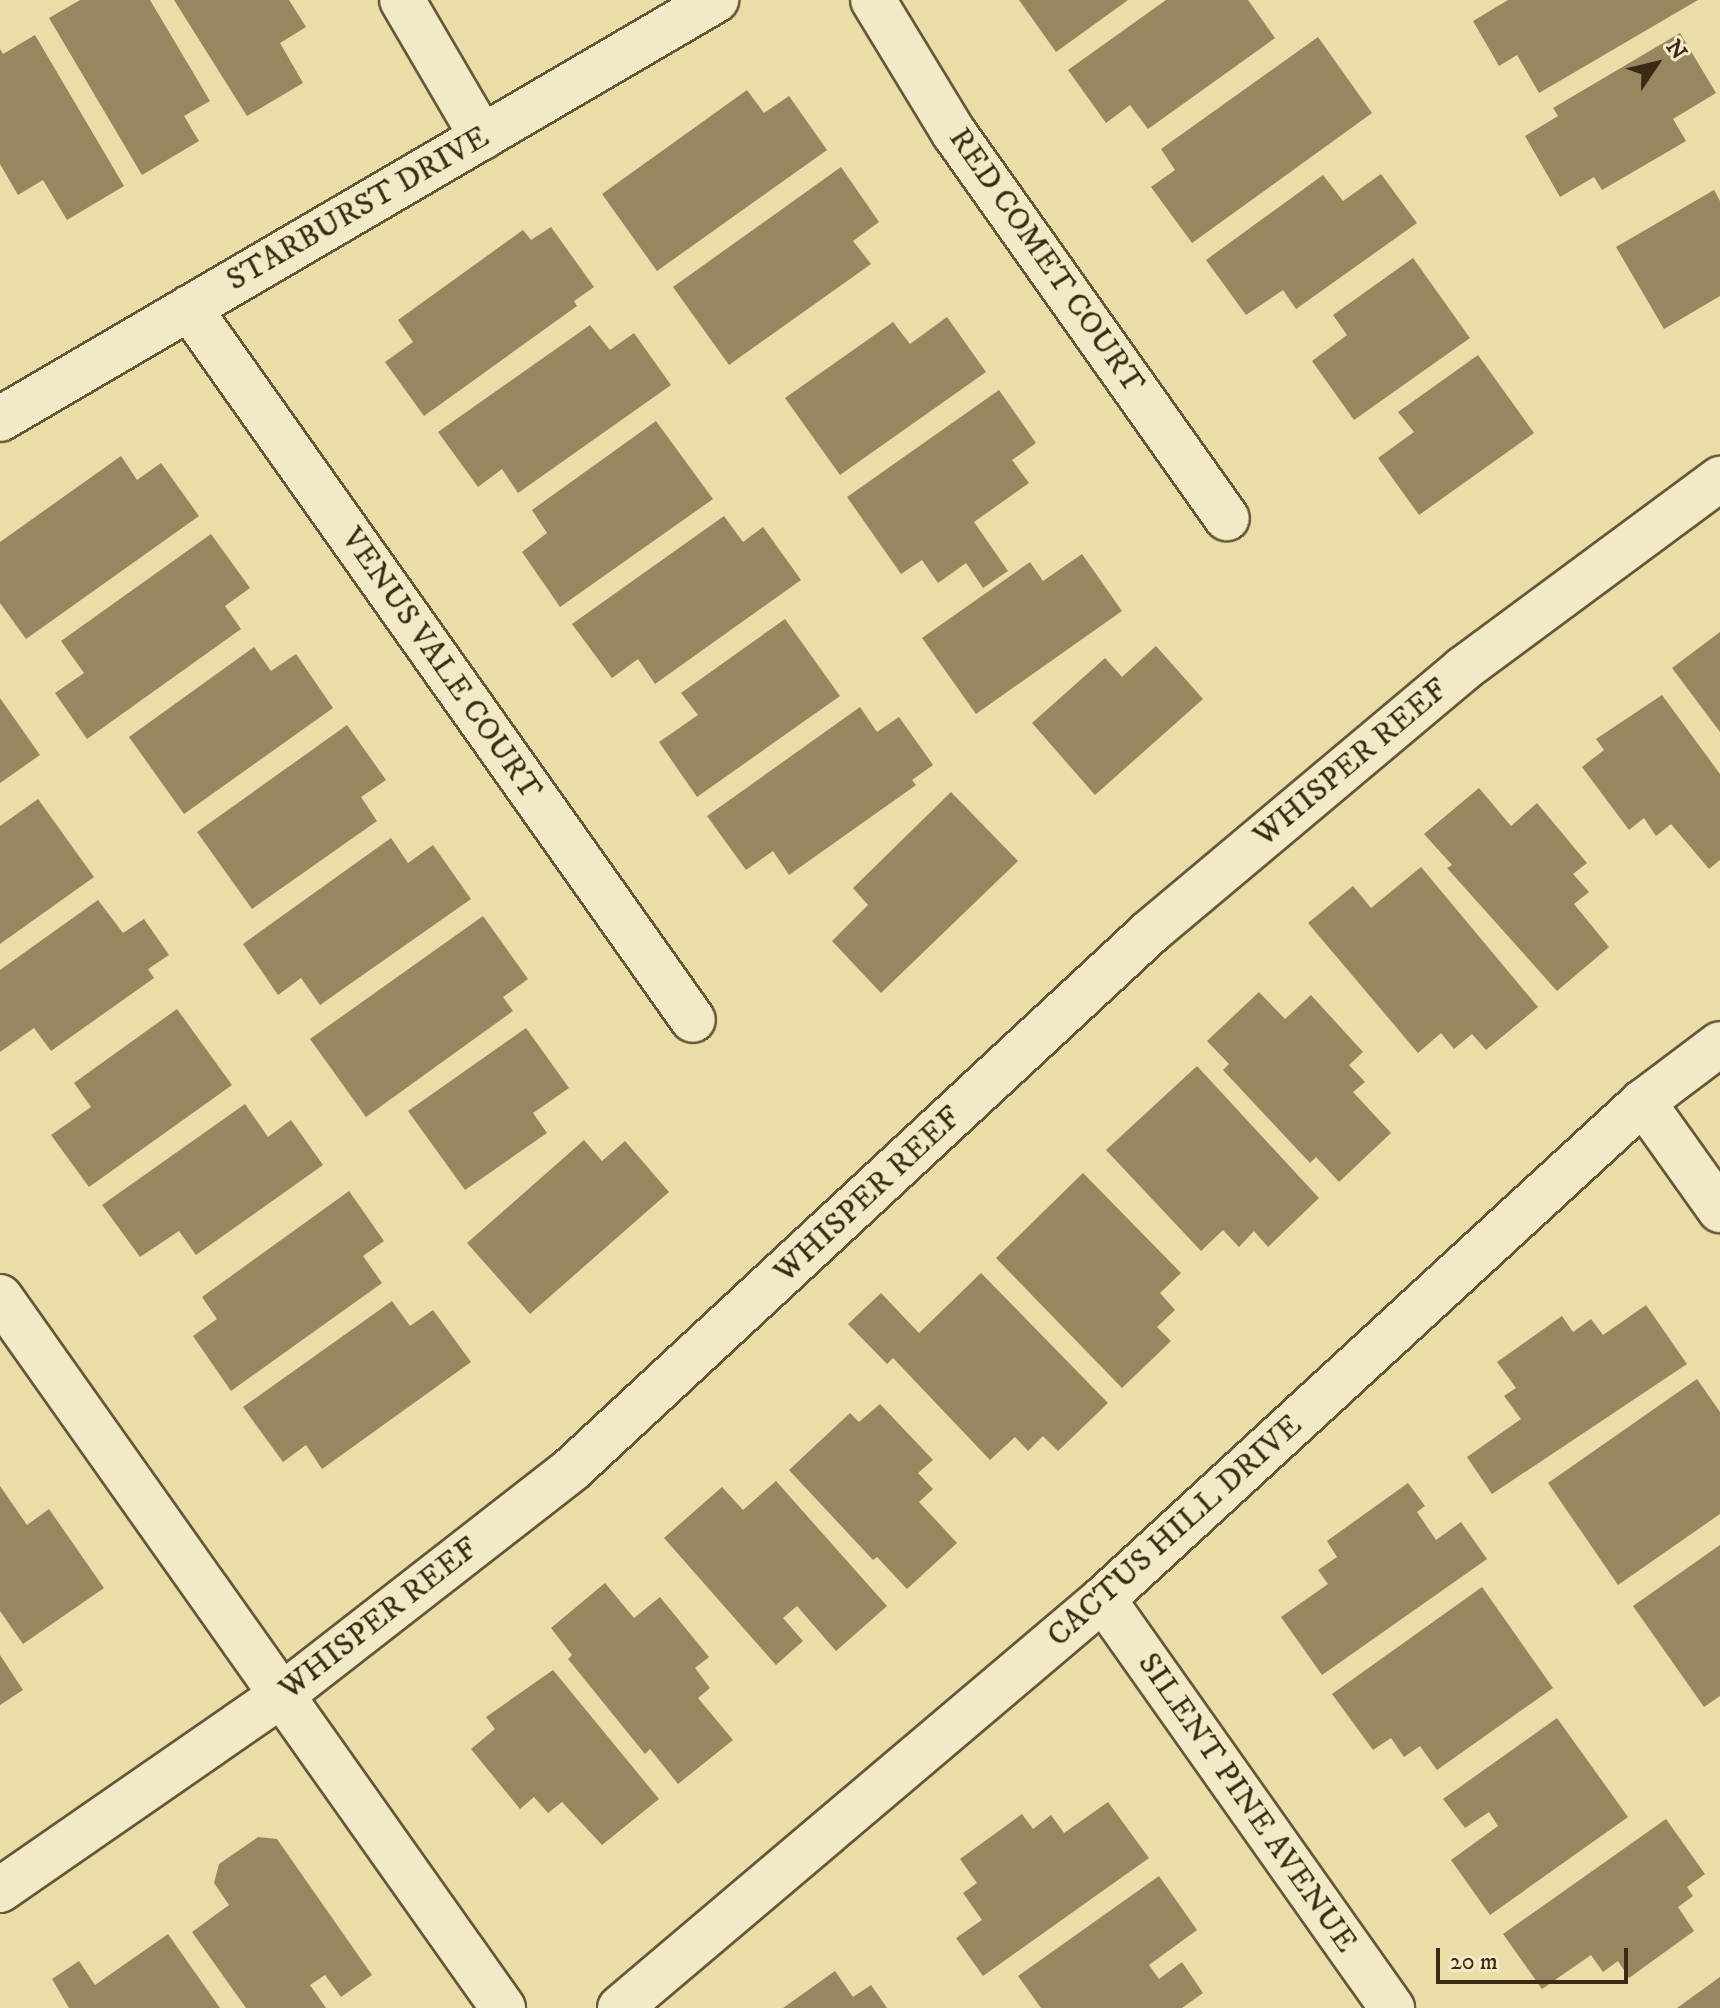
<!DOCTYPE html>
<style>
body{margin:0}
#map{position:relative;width:1720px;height:2008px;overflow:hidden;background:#ebdda8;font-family:"IM FELL DW Pica",serif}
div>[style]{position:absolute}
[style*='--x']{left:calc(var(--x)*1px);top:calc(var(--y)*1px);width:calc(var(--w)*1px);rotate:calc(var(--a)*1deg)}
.building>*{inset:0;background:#968761}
.roads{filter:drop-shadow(2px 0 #665739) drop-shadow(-2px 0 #665739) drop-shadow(0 2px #665739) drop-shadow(0 -2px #665739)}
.minor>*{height:44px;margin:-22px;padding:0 22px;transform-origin:22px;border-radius:22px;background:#f2e9c6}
span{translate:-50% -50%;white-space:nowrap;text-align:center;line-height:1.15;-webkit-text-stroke:6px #f2e9c6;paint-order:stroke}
.street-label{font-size:32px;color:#3a2a14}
.north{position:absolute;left:1616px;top:24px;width:80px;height:80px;-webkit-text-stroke:6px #f2e9c6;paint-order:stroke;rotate:55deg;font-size:22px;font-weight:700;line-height:32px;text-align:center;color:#3a2a14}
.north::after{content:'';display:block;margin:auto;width:28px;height:36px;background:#3a2a14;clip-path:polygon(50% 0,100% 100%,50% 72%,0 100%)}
.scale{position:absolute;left:1436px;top:1948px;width:192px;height:36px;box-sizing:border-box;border:4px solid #3a2a14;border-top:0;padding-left:10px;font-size:24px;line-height:28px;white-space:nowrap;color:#3a2a14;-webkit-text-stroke:6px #f2e9c6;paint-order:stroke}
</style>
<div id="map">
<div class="building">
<div style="clip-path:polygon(80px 0,150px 0,210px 101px,184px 116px,199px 141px,142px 175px,49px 18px)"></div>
<div style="clip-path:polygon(174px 0,289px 0,306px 27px,280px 43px,303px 83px,247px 116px)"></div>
<div style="clip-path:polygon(1019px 0,1128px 0,1056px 52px)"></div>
<div style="clip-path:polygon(1166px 0,1248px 0,1275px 38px,1148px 129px,1130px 105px,1106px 123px,1068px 70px)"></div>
<div style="clip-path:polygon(1508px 0,1698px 0,1539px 93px,1517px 55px,1499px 66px,1473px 21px)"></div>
<div style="clip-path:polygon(1680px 33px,1716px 93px,1673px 119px,1686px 141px,1602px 190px,1594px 177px,1560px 197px,1525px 136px,1558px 116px,1553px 108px)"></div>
<div style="clip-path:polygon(35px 35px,124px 186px,67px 220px,43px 180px,18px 195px,0 164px,0 49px,3px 54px)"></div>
<div style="clip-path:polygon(1318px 37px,1372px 113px,1192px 243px,1151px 187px,1175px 170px,1161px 149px)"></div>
<div style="clip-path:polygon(747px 90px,764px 113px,789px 96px,827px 150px,657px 271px,602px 194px)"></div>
<div style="clip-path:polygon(841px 167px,879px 222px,853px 241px,871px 264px,729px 365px,673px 287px)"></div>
<div style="clip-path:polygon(1381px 174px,1417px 223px,1296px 309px,1283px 290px,1246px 315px,1206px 260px,1323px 175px,1343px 201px)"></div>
<div style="clip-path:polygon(1714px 190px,1720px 201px,1720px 296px,1664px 329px,1616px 247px)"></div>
<div style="clip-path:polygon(551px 227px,594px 287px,574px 301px,577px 306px,424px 416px,385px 362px,413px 342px,398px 320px,523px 230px,531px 240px)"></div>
<div style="clip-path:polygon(1413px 258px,1470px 338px,1354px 420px,1312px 361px,1347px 335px,1333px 315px)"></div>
<div style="clip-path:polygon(947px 317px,986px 372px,840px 475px,785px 398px,893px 322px,910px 344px)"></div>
<div style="clip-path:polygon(590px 325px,610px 350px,634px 333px,671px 385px,518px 493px,502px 469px,478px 487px,438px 432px)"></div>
<div style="clip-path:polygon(1478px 355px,1534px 433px,1419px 515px,1378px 458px,1414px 432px,1398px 412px)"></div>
<div style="clip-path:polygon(999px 390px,1036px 443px,1012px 460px,1029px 483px,974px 522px,1008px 571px,983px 588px,966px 563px,938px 583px,922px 560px,901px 574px,847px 497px)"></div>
<div style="clip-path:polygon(656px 421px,713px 499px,560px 607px,522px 552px,547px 533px,532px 510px)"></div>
<div style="clip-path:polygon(121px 456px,137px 480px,161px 463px,199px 516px,26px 639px,0 603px,0 542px)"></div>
<div style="clip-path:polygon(724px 516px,743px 542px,763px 527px,801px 580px,655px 684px,638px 659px,612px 678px,572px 624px)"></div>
<div style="clip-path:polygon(211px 534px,250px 588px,225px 606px,241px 629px,87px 739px,55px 693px,84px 673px,61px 641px)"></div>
<div style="clip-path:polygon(1082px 554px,1122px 611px,976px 714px,922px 638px,1030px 562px,1043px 581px)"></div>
<div style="clip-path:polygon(785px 619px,840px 696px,697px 797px,659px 742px,698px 715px,681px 693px)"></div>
<div style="clip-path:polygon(1720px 632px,1720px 732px,1672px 668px)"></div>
<div style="clip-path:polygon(1156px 646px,1203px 699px,1095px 795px,1032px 723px,1105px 658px,1122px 677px)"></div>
<div style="clip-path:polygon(254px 647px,271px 671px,296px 654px,333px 708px,184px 814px,129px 737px)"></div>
<div style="clip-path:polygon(1662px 695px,1720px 774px,1720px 860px,1709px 869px,1671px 824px,1656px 836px,1644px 818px,1629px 830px,1582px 767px,1604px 750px,1596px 739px)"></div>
<div style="clip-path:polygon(0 698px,40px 755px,0 783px)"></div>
<div style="clip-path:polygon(860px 707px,877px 732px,899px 717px,933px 765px,912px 780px,916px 785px,789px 875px,773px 851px,746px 870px,707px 816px)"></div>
<div style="clip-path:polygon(347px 725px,386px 780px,361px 797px,377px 821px,252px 909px,197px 832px)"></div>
<div style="clip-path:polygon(1479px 788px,1511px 826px,1537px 803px,1587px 863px,1573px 874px,1589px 892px,1574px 904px,1609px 947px,1557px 991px,1447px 868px,1452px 865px,1424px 834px)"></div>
<div style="clip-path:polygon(951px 792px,1018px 861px,881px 993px,832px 941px,868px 905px,853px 888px)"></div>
<div style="clip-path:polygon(38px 799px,94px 877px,0 944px,0 826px)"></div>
<div style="clip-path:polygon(391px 838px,408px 863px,433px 845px,471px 899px,320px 1005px,301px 978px,278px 995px,243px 944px)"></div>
<div style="clip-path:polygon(1421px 867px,1538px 1007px,1486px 1050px,1472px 1034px,1454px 1049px,1441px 1033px,1418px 1053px,1308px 923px,1353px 886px,1371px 908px)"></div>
<div style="clip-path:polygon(98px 900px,123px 933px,144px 919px,169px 955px,148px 969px,154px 978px,51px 1051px,34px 1028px,0 1052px,0 970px)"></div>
<div style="clip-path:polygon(483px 916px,528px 979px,503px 997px,513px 1011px,366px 1117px,310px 1039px)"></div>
<div style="clip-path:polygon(1259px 992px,1285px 1019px,1311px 995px,1363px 1052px,1349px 1065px,1365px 1082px,1353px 1092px,1391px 1133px,1339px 1182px,1316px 1157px,1310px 1163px,1223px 1070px,1229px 1064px,1207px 1041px)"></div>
<div style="clip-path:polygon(177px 1009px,232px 1085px,89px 1187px,51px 1135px,91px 1107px,74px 1083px)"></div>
<div style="clip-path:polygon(526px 1028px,569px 1088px,533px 1113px,547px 1133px,465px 1190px,408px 1111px)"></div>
<div style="clip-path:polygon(1197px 1066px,1319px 1198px,1268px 1247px,1254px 1231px,1239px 1247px,1223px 1230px,1201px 1251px,1106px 1150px)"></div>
<div style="clip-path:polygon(245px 1104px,268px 1137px,291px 1120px,323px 1165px,196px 1255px,179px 1231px,140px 1257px,102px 1205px)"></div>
<div style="clip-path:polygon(584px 1140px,602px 1161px,625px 1141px,669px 1192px,530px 1314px,467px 1243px)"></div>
<div style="clip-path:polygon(1083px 1173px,1181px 1273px,1160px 1293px,1175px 1310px,1157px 1327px,1171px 1341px,1122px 1388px,996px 1258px)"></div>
<div style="clip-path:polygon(349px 1191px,384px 1241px,363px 1256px,382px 1283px,231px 1391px,193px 1336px,217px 1319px,202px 1297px)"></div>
<div style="clip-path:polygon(981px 1273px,1108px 1403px,1058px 1451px,1043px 1436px,1028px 1451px,1015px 1437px,990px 1460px,893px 1358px,887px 1364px,848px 1324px,881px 1293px,919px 1333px)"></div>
<div style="clip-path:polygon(392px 1301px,410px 1326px,433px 1310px,471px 1362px,322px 1469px,306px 1445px,283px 1462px,243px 1407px)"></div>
<div style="clip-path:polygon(1646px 1305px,1687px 1364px,1492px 1494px,1467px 1457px,1521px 1419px,1504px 1396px,1516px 1388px,1497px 1362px,1562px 1316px,1573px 1332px,1591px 1319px,1603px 1335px)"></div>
<div style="clip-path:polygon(1697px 1379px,1720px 1412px,1720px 1514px,1618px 1585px,1548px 1483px)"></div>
<div style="clip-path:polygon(880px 1404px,933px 1460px,918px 1473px,933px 1489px,919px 1502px,957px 1543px,907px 1589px,877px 1557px,873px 1560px,789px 1470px,850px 1413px,859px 1422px)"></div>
<div style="clip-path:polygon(776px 1481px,887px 1606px,836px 1651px,797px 1606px,783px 1618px,803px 1641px,776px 1665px,664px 1538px,722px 1487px,743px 1510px)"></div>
<div style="clip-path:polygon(1408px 1483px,1425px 1506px,1417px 1512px,1436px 1540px,1461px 1522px,1487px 1559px,1322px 1675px,1281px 1617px,1328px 1584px,1318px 1570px,1337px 1557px,1327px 1541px)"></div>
<div style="clip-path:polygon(0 1486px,27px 1525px,49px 1509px,104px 1588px,23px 1644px,0 1611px)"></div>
<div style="clip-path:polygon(1720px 1545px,1720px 1696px,1704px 1707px,1633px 1606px)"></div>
<div style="clip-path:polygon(605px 1583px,634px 1618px,660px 1597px,709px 1657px,695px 1668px,710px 1688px,698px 1698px,733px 1740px,678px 1784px,650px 1749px,645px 1754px,568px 1659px,572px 1655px,551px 1628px)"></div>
<div style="clip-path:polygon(1482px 1587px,1553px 1688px,1437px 1770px,1420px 1746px,1404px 1757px,1391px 1738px,1373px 1750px,1332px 1694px)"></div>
<div style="clip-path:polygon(0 1655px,23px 1690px,0 1705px)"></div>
<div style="clip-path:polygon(553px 1670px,659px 1799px,602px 1845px,562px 1802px,548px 1813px,534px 1797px,520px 1809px,471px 1749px,495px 1729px,486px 1717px)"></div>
<div style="clip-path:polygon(1557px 1718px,1628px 1817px,1490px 1915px,1451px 1860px,1498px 1826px,1489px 1812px,1465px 1828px,1443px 1799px)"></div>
<div style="clip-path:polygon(1108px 1802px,1149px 1858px,983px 1976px,956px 1938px,982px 1920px,963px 1893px,977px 1883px,960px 1859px,1022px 1814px,1033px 1829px,1051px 1815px,1064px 1833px)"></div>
<div style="clip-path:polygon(1666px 1819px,1705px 1874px,1687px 1887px,1693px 1896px,1678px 1907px,1694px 1931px,1629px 1978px,1618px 1961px,1603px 1972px,1591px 1955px,1542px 1989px,1503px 1934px)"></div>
<div style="clip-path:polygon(258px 1837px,277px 1839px,372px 1975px,341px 1997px,325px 1975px,310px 1985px,326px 2008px,246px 2008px,192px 1932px,229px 1905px,214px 1883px,219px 1864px)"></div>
<div style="clip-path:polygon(1159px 1876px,1197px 1930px,1149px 1965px,1159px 1979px,1182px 1962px,1203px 1993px,1182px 2008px,1041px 2008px,1018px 1976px)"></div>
<div style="clip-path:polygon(168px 1934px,220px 2008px,69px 2008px,52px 1979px,79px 1961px,95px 1985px)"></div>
<div style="clip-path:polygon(835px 1971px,853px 1997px,871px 1985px,887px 2008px,783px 2008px)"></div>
<div style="clip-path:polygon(1720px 1977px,1720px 2008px,1677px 2008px)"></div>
</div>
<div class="roads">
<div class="minor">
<div style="--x:402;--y:0;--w:159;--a:59.7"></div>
<div style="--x:873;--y:0;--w:156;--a:58.7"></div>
<div style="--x:954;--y:133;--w:472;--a:54.7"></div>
<div style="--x:189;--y:308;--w:872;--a:54.71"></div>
<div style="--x:0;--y:419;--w:830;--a:-30.34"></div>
<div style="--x:1643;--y:1102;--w:133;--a:54.5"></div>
<div style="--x:0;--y:1297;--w:871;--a:54.72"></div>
<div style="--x:1103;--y:1599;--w:501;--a:54.75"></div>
<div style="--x:0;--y:1890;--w:343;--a:-34.7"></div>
<div style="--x:282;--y:1695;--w:368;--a:-37.9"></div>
<div style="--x:572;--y:1469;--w:789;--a:-42.89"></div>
<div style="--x:1150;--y:932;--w:409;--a:-40"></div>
<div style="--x:1463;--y:669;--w:320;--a:-36.5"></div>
<div style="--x:620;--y:2008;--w:633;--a:-40.26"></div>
<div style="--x:1103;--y:1599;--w:734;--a:-42.63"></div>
<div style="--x:1643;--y:1102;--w:96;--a:-37"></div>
</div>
</div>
<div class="street-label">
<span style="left:358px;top:209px;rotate:-30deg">STARBURST DRIVE</span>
<span style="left:1046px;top:261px;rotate:55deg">RED COMET COURT</span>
<span style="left:441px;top:664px;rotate:55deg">VENUS VALE COURT</span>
<span style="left:1351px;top:763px;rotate:-40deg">WHISPER REEF</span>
<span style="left:868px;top:1195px;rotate:-43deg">WHISPER REEF</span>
<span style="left:1175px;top:1531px;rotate:-42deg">CACTUS HILL DRIVE</span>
<span style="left:379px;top:1619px;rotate:-38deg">WHISPER REEF</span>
<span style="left:1247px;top:1803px;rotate:55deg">SILENT PINE AVENUE</span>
</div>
<div class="north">N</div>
<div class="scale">20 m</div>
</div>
